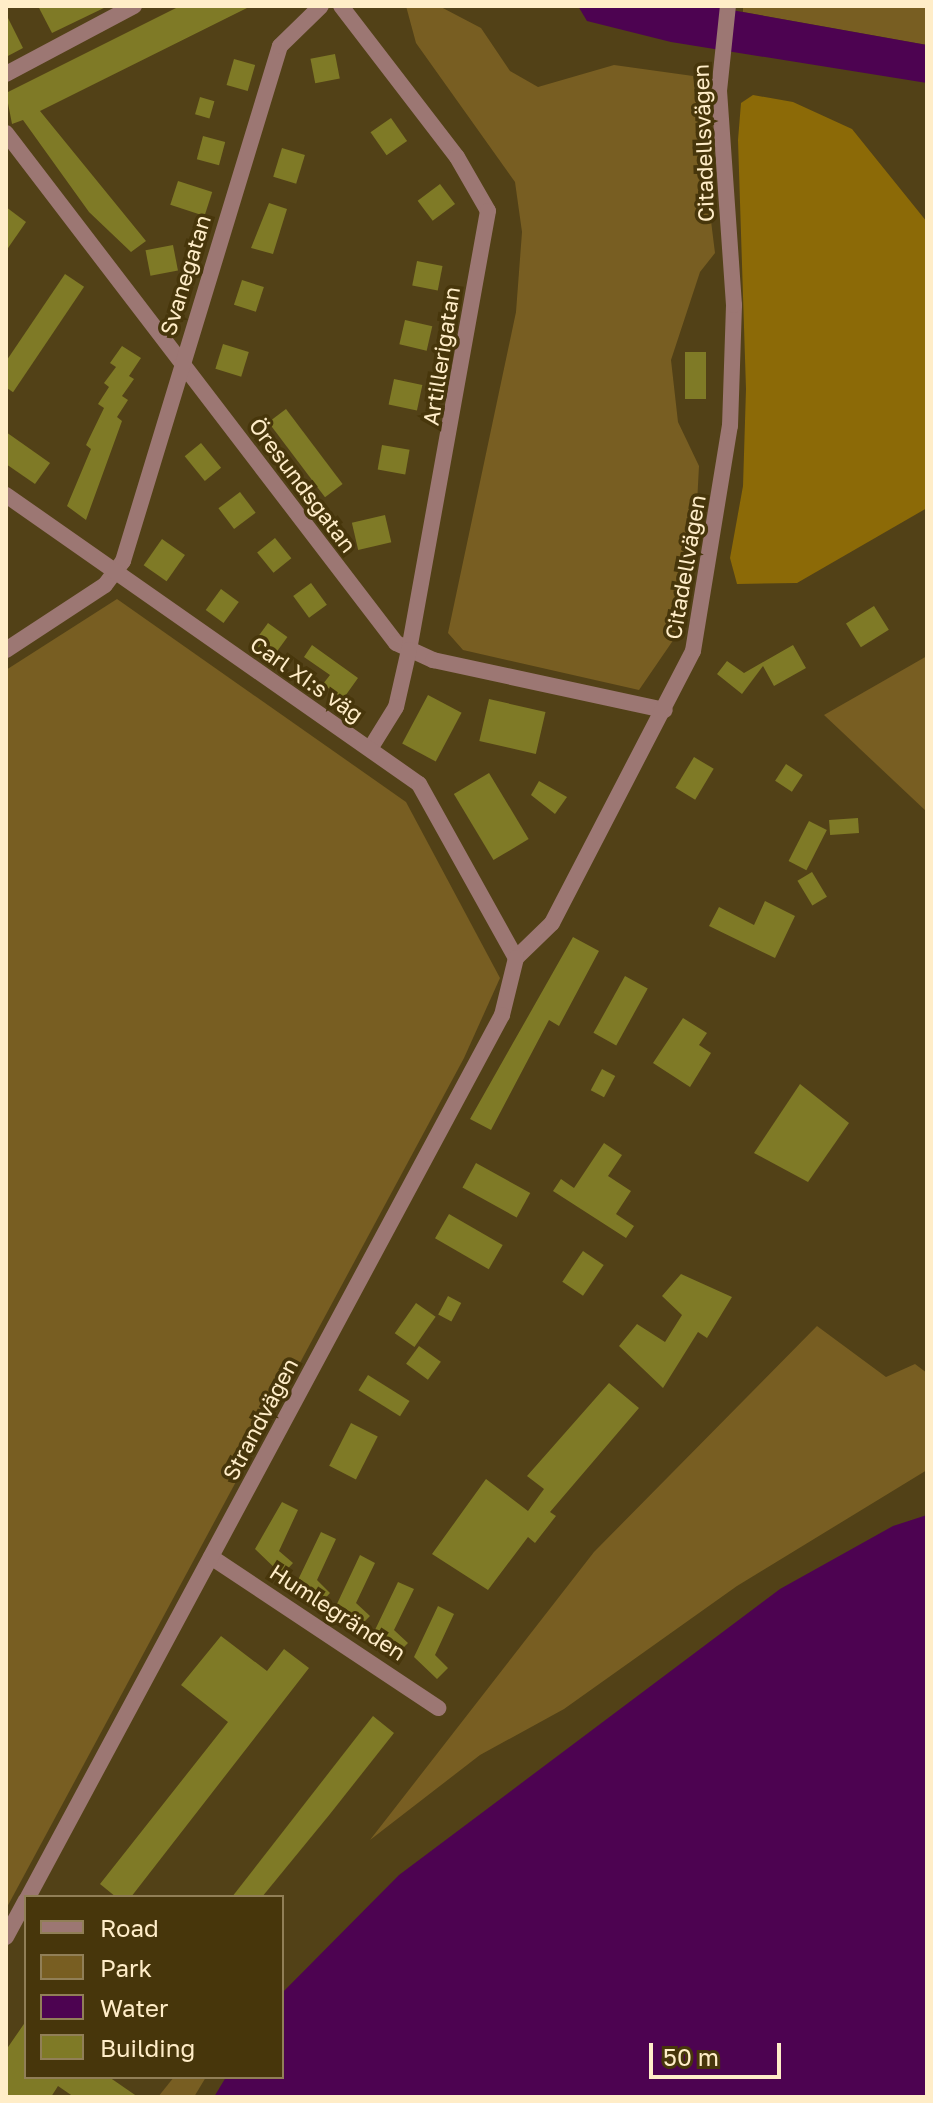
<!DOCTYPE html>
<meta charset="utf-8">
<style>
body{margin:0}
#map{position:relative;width:933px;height:2103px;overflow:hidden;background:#524117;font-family:"Golos Text",sans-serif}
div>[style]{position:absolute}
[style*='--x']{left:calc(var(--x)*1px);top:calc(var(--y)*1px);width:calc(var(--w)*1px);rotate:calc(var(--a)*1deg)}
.green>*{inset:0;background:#785e22}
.forest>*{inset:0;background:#8c6a07}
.water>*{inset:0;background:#4d0351}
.building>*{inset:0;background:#7f7a26;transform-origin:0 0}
.minor>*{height:16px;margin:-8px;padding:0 8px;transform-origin:8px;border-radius:8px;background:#9c7773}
.tertiary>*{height:16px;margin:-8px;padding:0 8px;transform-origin:8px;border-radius:8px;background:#9c7773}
span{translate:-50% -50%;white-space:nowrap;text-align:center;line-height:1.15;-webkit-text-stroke:7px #47360b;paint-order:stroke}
.street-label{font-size:22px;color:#ffedc8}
.frame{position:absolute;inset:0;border:8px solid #ffedc8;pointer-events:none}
.legend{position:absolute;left:24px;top:1895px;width:260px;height:184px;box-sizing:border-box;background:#47360b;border:2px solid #917f57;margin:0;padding:10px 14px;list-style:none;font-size:24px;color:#ffedc8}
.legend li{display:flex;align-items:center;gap:16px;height:40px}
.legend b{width:40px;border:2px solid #917f57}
.scale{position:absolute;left:649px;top:2043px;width:132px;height:36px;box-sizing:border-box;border:4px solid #ffedc8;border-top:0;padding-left:10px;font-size:24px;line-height:28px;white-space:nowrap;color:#ffedc8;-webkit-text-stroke:6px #47360b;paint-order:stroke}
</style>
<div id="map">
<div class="green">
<div style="clip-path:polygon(406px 6px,439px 6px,481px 28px,510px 71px,538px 87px,614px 65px,693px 76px,715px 253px,700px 272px,671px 360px,678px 422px,699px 466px,696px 523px,674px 639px,639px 690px,463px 650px,448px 633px,516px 312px,522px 232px,515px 182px,416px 43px)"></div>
<div style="clip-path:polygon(743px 6px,927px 6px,927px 45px,743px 12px)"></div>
<div style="clip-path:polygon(117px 599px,406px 802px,500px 978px,464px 1058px,6px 1909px,6px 670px)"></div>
<div style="clip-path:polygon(927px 656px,927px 812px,824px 715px)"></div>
<div style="clip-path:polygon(817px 1326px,886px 1377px,915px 1364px,927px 1373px,927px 1470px,737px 1586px,564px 1709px,480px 1755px,370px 1840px,594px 1552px)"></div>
<div style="clip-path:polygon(174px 2077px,206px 2077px,194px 2097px,158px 2097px)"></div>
</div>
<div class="forest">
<div style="clip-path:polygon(753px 95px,793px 102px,852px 129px,927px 222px,927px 508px,797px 583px,737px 584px,730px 558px,743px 486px,746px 389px,738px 140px,741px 103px)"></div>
</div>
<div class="water">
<div style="clip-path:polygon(578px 6px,709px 6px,927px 45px,927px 83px,671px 42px,587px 21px)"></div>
<div style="clip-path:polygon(927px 1515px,927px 2097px,214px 2097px,226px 2077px,282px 2077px,282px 1993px,399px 1875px,780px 1589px,893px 1526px)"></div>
</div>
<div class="building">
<div style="clip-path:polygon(38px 6px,108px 6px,52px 33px)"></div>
<div style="clip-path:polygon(180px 6px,251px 6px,40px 111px,146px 241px,131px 252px,89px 212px,23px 120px,12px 124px,6px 93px)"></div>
<div style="clip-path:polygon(6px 14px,23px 48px,6px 57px)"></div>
<div style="left:335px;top:54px;width:25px;height:25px;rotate:79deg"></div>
<div style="left:234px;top:59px;width:22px;height:27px;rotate:16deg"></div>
<div style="left:200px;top:97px;width:15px;height:18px;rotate:16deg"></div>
<div style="left:391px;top:118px;width:28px;height:25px;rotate:55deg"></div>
<div style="left:203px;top:136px;width:23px;height:24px;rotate:15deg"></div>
<div style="left:282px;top:148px;width:24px;height:30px;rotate:17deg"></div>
<div style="left:178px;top:181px;width:36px;height:25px;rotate:18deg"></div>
<div style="left:440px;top:184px;width:25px;height:28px;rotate:53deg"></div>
<div style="clip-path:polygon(269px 203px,287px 209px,273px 254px,251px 248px)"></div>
<div style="clip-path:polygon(6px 207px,26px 222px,6px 251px)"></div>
<div style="left:173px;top:245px;width:26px;height:28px;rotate:79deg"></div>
<div style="left:417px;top:261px;width:26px;height:25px;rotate:11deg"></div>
<div style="left:65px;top:274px;width:23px;height:127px;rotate:34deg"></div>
<div style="left:242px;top:280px;width:23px;height:26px;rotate:18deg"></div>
<div style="left:405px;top:320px;width:28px;height:25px;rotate:13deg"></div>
<div style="left:223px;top:344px;width:27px;height:26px;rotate:17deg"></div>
<div style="clip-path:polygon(122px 346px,141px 358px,129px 376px,134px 379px,122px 396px,128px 400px,117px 417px,122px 421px,86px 520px,67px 506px,91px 449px,86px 445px,104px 408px,98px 404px,109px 387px,104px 383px,116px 367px,110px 363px)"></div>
<div style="left:685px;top:352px;width:21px;height:47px"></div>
<div style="left:394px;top:379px;width:29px;height:26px;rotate:12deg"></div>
<div style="left:286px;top:409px;width:94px;height:22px;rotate:53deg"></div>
<div style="clip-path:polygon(6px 432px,50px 463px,35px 484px,6px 464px)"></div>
<div style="left:201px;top:443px;width:32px;height:21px;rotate:51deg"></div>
<div style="left:382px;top:445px;width:28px;height:25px;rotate:10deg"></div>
<div style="left:240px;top:492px;width:26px;height:27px;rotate:53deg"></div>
<div style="left:385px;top:515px;width:28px;height:34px;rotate:77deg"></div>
<div style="left:275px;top:538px;width:26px;height:23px;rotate:51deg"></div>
<div style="left:162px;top:539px;width:28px;height:32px;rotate:35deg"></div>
<div style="left:311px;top:583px;width:27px;height:22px;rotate:54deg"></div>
<div style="left:221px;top:589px;width:22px;height:26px;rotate:36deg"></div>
<div style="left:874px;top:606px;width:28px;height:33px;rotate:58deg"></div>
<div style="left:268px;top:623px;width:24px;height:25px;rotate:36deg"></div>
<div style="clip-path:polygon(312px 645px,358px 678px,343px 699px,323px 684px,330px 675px,304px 657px)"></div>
<div style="clip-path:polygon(793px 645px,806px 668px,774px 686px,763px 666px,742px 694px,717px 674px,727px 661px,744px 673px)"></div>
<div style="left:428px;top:695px;width:38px;height:55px;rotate:28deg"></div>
<div style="left:489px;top:699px;width:58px;height:43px;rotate:13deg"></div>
<div style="left:694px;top:757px;width:23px;height:36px;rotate:31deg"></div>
<div style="left:786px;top:764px;width:20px;height:20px;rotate:33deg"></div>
<div style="left:489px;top:773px;width:77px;height:41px;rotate:59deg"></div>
<div style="clip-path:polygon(539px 781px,567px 797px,555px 814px,531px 795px)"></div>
<div style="left:858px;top:818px;width:15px;height:29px;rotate:86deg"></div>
<div style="left:809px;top:821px;width:20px;height:45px;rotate:27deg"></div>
<div style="left:812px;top:872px;width:29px;height:17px;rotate:59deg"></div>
<div style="clip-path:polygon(765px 901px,795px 916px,775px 958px,709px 926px,719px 907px,754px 925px)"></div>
<div style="clip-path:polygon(573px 937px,599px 951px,559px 1026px,549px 1020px,491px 1130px,470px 1119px)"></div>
<div style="left:625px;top:976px;width:26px;height:65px;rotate:29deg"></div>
<div style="clip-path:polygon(683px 1018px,707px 1033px,699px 1045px,711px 1053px,690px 1087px,653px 1063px)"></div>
<div style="left:602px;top:1069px;width:15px;height:24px;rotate:28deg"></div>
<div style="clip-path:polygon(800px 1084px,849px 1123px,808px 1182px,754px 1153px)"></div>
<div style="clip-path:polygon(604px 1143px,622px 1155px,608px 1176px,631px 1191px,616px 1214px,634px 1226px,626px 1238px,553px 1191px,561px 1179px,574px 1188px)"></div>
<div style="left:476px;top:1163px;width:62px;height:28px;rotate:29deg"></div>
<div style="left:449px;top:1214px;width:62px;height:28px;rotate:30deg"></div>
<div style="left:583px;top:1251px;width:25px;height:37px;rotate:34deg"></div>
<div style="clip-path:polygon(681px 1274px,732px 1297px,707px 1338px,698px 1332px,663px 1388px,619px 1346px,637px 1324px,665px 1342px,682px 1315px,662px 1296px)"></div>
<div style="left:448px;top:1296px;width:15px;height:21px;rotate:28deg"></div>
<div style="left:416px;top:1303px;width:24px;height:37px;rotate:35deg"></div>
<div style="left:419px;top:1346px;width:27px;height:22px;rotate:36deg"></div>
<div style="left:368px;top:1375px;width:49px;height:18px;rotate:32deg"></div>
<div style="clip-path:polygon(609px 1383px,639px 1408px,550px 1512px,556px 1516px,535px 1543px,528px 1537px,488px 1590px,432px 1554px,486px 1479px,528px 1511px,544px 1489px,527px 1476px)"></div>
<div style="left:351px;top:1423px;width:30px;height:48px;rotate:27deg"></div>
<div style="clip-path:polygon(282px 1502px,298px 1510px,279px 1551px,293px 1563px,282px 1575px,255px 1549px)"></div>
<div style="clip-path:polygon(321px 1532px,336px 1539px,317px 1580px,330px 1593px,320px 1604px,297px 1582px)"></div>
<div style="clip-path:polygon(360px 1555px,375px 1563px,356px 1603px,370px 1616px,359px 1627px,336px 1606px)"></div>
<div style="clip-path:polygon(398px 1582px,414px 1589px,394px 1630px,408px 1643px,397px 1654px,374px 1632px)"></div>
<div style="clip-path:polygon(438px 1606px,454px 1614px,435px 1655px,448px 1668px,437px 1679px,414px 1657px)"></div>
<div style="clip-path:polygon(221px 1636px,267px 1671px,284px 1649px,309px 1668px,131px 1897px,116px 1897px,100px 1884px,228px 1722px,181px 1685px)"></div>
<div style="clip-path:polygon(373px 1716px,394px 1733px,330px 1814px,262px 1897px,232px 1897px)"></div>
<div style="clip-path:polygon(26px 2021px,26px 2077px,109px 2077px,138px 2097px,74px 2097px,58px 2086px,51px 2097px,6px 2097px,6px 2050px)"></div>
</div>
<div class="minor">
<div style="--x:6;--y:74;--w:145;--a:-28"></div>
<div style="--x:6;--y:133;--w:642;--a:52.59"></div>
<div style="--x:396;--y:643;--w:41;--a:24.7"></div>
<div style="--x:433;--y:660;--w:237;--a:12.2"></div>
<div style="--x:6;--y:650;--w:118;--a:-33.3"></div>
<div style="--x:105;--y:585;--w:30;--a:-53"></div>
<div style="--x:123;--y:561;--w:538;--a:-73.05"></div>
<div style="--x:280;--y:46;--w:57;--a:-44.3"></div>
<div style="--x:516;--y:958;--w:50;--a:-44.2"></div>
<div style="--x:552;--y:923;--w:306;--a:-62.6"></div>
<div style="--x:693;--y:651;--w:228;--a:-80.7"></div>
<div style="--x:730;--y:426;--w:121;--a:-88.1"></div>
<div style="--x:734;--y:305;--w:215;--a:-94"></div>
<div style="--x:719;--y:91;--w:85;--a:-84"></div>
<div style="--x:211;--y:1557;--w:273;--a:33.6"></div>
</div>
<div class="tertiary">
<div style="--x:341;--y:6;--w:190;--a:52.5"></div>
<div style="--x:457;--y:157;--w:62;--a:60.1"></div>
<div style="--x:488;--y:211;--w:446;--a:100.2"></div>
<div style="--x:409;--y:650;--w:58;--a:102.8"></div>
<div style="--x:396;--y:707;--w:49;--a:121.8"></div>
<div style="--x:6;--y:495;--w:504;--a:34.98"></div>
<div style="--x:419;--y:784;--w:199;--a:60.9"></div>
<div style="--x:516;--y:958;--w:59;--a:103.8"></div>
<div style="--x:502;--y:1015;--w:1001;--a:118.25"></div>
<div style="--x:6;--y:1937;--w:42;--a:-61.6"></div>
</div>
<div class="street-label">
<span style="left:703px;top:143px;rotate:-92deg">Citadellsvägen</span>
<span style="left:185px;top:275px;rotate:-73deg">Svanegatan</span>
<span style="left:441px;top:356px;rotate:-81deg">Artillerigatan</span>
<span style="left:303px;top:485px;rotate:53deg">Öresundsgatan</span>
<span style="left:685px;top:567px;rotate:-80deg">Citadellvägen</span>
<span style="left:307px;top:679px;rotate:35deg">Carl XI:s väg</span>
<span style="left:260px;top:1419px;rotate:-62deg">Strandvägen</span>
<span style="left:338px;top:1612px;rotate:33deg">Humlegränden</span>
</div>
<div class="frame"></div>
<ul class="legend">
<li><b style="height:10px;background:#9c7773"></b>Road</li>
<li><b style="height:22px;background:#785e22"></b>Park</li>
<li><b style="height:22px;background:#4d0351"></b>Water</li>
<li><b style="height:22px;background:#7f7a26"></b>Building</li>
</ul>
<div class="scale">50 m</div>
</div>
